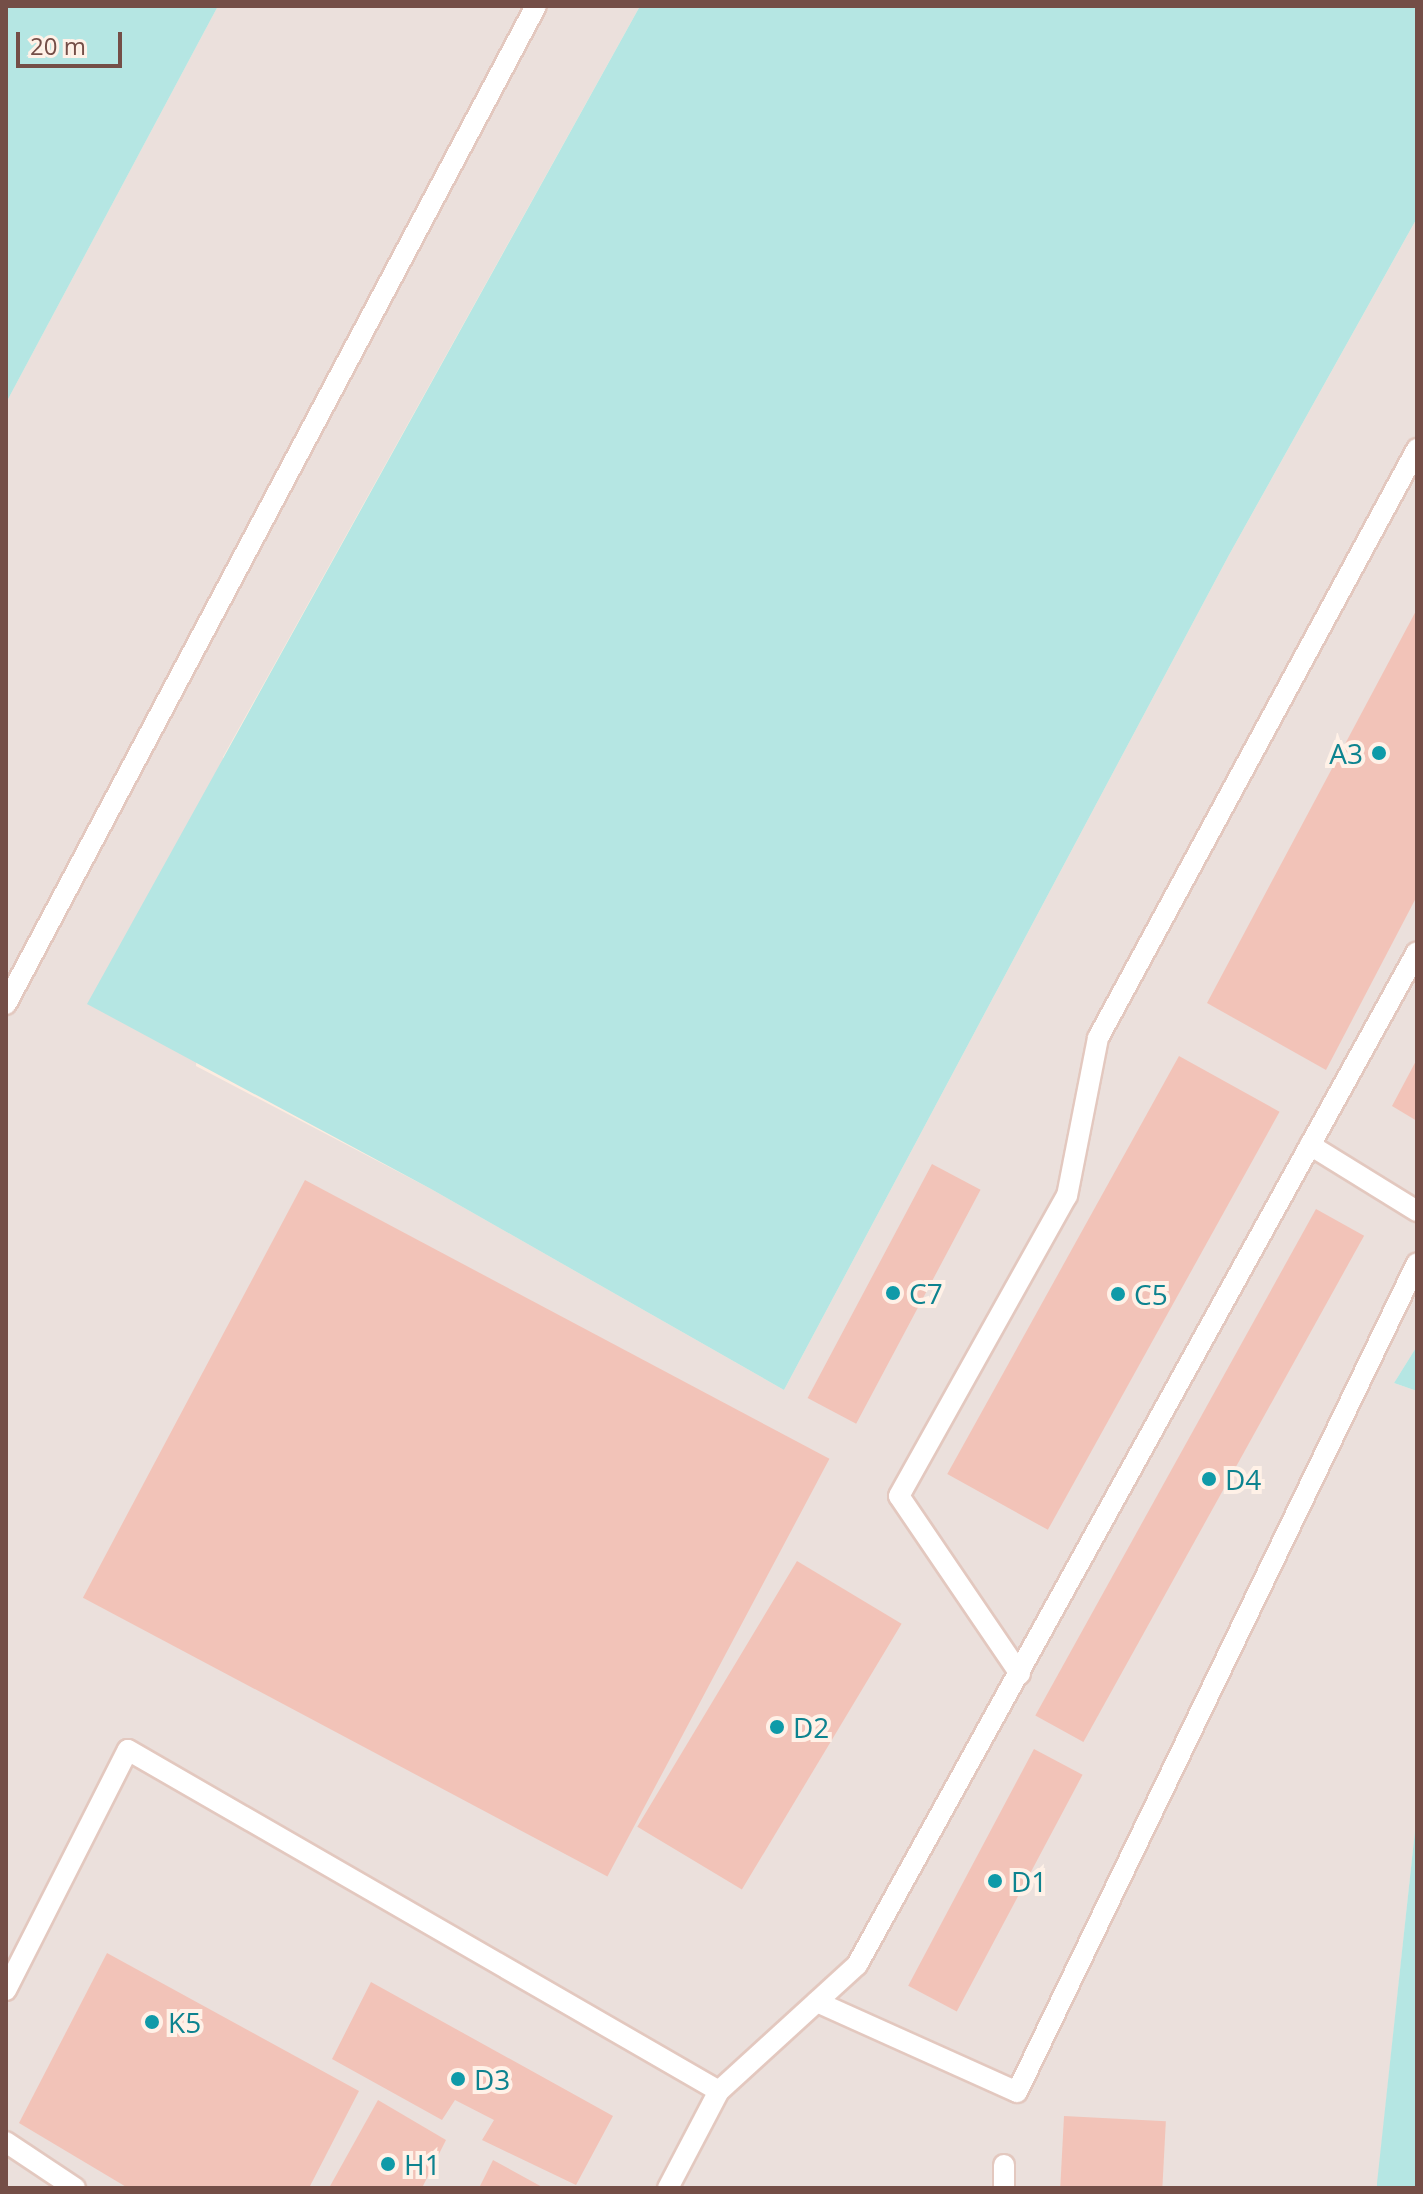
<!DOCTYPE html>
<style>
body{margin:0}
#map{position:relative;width:1423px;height:2194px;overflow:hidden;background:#fdece0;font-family:"Open Sans",sans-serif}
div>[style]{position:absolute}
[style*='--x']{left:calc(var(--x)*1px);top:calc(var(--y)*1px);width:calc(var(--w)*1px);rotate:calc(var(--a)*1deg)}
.industrial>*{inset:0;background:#ebe0dc}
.water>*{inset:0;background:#b5e6e3}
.building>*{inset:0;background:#f2c3b8;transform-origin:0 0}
.roads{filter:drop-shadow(2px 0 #e3c8bf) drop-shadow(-2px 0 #e3c8bf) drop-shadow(0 2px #e3c8bf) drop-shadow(0 -2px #e3c8bf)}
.service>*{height:20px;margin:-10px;padding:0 10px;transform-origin:10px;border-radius:10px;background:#fff}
.dots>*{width:22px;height:22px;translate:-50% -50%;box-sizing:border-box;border:4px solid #fff1e7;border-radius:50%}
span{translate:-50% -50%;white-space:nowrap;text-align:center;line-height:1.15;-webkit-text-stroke:8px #fff1e7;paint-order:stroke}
.culture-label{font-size:28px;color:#0d838f}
.right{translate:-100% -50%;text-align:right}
.left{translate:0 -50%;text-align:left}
.frame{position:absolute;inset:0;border:8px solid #744e47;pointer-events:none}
.scale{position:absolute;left:16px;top:32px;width:106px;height:36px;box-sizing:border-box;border:4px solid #744e47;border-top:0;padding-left:10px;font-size:24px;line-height:28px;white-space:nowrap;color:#744e47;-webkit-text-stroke:6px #fff1e7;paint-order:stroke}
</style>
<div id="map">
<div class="industrial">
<div style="clip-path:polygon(218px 6px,640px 6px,223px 757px,196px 1066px,431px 1189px,784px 1390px,1229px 555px,1417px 218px,1417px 1346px,1394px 1383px,1417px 1391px,1417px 1812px,1377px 2188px,6px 2188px,6px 403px)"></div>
</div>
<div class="water">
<div style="clip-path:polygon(6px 6px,218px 6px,6px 403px)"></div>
<div style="clip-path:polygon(640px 6px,1417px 6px,1417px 218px,1229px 555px,784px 1390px,431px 1189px,87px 1004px)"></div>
<div style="clip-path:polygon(1417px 1346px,1417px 1391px,1394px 1383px)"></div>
<div style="clip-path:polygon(1417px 1812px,1417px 2188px,1377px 2188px,1377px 2183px)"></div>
</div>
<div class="building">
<div style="clip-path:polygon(1417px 609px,1417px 896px,1326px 1070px,1207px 1003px)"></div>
<div style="left:1179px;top:1056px;width:115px;height:478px;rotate:29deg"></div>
<div style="clip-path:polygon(1417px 1059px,1417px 1121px,1392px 1106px)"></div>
<div style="left:932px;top:1164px;width:55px;height:265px;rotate:28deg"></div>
<div style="left:305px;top:1180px;width:594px;height:473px;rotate:28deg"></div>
<div style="left:1316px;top:1209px;width:55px;height:579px;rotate:29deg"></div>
<div style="left:797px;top:1561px;width:122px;height:310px;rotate:31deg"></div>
<div style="left:1034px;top:1749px;width:55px;height:268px;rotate:28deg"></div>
<div style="clip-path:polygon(107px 1953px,359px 2091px,309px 2188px,128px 2188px,19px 2123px)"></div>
<div style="clip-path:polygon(371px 1982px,613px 2116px,576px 2185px,482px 2140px,494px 2120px,455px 2100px,442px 2120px,332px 2059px)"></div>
<div style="clip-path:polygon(378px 2100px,446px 2140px,422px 2188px,329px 2188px)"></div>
<div style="left:1064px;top:2116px;width:102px;height:72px;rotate:3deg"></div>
<div style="clip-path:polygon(493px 2160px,544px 2188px,479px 2188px)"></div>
</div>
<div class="roads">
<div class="service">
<div style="--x:6;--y:1004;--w:1130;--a:-62.03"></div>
<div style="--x:1310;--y:1145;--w:126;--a:31.7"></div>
<div style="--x:1020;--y:1674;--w:215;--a:-124.2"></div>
<div style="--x:899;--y:1496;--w:344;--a:-60.8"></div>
<div style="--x:1067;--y:1196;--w:161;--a:-78.9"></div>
<div style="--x:1098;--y:1038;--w:670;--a:-61.56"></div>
<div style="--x:6;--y:1990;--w:269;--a:-63.1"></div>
<div style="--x:128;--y:1750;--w:682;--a:29.98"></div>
<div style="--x:817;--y:2002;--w:219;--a:24.2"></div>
<div style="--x:1017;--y:2092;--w:920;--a:-64.24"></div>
<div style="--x:6;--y:2142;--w:83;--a:33.7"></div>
<div style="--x:1004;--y:2165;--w:23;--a:90"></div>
<div style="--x:668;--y:2188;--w:110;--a:-62.3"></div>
<div style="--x:719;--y:2091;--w:187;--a:-42.4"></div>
<div style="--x:857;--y:1965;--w:1157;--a:-61.07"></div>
</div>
</div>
<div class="dots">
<div style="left:1379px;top:753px;background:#0f9aa8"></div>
<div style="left:893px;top:1293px;background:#0f9aa8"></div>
<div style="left:1118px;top:1294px;background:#0f9aa8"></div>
<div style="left:1209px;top:1479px;background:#0f9aa8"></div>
<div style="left:777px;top:1727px;background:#0f9aa8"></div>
<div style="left:995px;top:1881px;background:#0f9aa8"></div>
<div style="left:152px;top:2022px;background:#0f9aa8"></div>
<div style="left:458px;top:2079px;background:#0f9aa8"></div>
<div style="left:388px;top:2164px;background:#0f9aa8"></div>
</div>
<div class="culture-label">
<span class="right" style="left:1363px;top:753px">A3</span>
<span class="left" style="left:909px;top:1293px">C7</span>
<span class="left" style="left:1134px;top:1294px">C5</span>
<span class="left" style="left:1225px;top:1479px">D4</span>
<span class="left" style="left:793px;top:1727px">D2</span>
<span class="left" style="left:1011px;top:1881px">D1</span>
<span class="left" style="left:168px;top:2022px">K5</span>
<span class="left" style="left:474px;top:2079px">D3</span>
<span class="left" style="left:404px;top:2164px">H1</span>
</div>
<div class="frame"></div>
<div class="scale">20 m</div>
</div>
